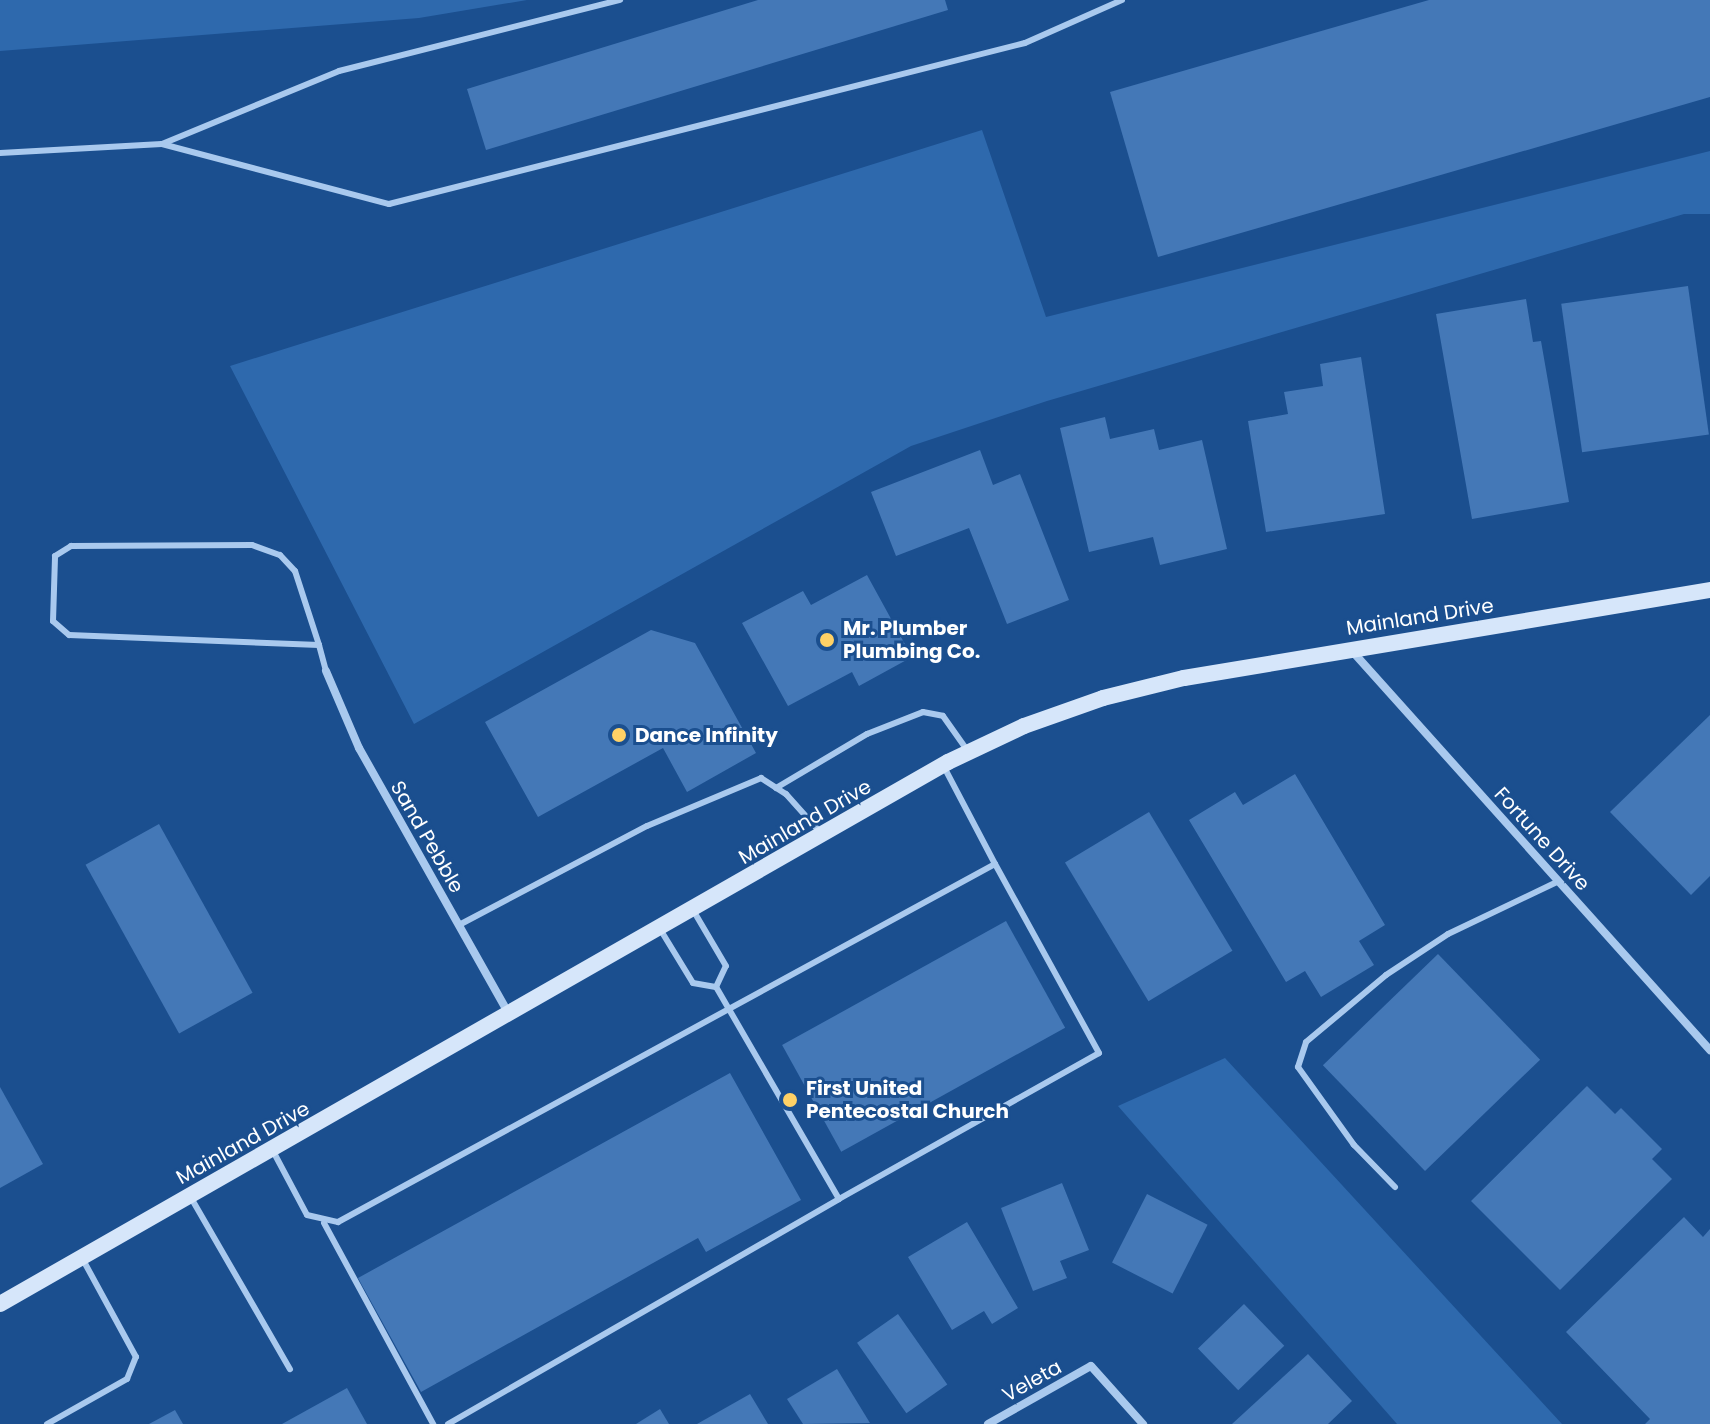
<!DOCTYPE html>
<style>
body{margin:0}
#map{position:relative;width:1710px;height:1424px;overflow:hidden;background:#1b4f8f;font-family:Poppins,sans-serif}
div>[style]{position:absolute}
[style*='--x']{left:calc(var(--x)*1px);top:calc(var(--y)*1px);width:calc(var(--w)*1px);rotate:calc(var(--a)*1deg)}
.green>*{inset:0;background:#2e69ad}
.building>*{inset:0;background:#4478b7;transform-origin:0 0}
.service>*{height:6px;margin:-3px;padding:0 3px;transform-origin:3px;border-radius:3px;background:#a9c9ee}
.minor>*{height:8px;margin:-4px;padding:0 4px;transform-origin:4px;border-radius:4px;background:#a9c9ee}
.secondary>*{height:16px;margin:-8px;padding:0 8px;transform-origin:8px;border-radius:8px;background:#d6e6fa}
.dots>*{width:22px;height:22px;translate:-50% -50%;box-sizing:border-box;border:4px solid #1b4f8f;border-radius:50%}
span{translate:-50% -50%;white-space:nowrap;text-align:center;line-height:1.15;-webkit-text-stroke:6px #1b4f8f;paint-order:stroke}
.street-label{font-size:20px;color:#fff}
.poi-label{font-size:20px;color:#fff;font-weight:700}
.left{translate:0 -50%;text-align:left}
</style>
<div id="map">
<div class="green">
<div style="clip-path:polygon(0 0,527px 0,419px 18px,0 51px)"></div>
<div style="clip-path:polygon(982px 130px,1046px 317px,1710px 151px,1710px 214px,1684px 214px,1047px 401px,911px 446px,414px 724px,230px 366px)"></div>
<div style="clip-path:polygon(1225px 1058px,1562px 1424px,1397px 1424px,1118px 1106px)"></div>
</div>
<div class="building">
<div style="clip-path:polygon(758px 0,945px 0,948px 10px,486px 150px,467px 89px)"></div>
<div style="clip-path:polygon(1429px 0,1710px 0,1710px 97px,1158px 257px,1110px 92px)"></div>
<div style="left:1688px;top:286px;width:150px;height:128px;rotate:82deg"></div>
<div style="clip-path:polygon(1526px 299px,1533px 342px,1541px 341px,1569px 502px,1472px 519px,1436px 314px)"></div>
<div style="clip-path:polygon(1361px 357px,1385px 514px,1266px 532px,1248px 421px,1288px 414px,1284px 392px,1323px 386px,1320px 364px)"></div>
<div style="clip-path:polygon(1105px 417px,1110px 439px,1154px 429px,1159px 450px,1202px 440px,1227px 549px,1160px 565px,1153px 537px,1089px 552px,1060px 428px)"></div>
<div style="clip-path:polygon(980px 450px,993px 485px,1020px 474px,1069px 600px,1007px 624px,969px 528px,896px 556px,871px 492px)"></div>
<div style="clip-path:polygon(867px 575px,912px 657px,859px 686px,852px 672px,788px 706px,742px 623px,803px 591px,811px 605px)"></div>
<div style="clip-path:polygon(651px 630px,695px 643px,756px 753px,687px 792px,663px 748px,538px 817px,485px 722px)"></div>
<div style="clip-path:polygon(1710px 715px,1710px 876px,1691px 895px,1610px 812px)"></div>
<div style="clip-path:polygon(1295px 774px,1385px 925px,1359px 941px,1374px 965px,1321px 997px,1305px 971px,1286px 982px,1189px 820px,1235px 792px,1243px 805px)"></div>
<div style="left:1149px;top:812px;width:162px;height:98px;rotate:59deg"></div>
<div style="left:159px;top:824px;width:193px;height:84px;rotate:61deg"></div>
<div style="left:1006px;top:921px;width:122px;height:256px;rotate:61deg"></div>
<div style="left:1438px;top:954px;width:147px;height:160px;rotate:46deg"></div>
<div style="clip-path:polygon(730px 1073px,801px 1200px,706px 1252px,698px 1238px,421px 1392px,358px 1278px)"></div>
<div style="clip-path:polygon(1587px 1086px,1615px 1114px,1621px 1108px,1662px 1149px,1652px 1159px,1672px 1179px,1560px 1290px,1471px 1201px)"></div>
<div style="clip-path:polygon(0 1087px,43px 1164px,0 1188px)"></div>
<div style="clip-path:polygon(1062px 1183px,1089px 1250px,1060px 1261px,1067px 1278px,1033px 1291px,1001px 1208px)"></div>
<div style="left:1147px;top:1194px;width:68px;height:77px;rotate:27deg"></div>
<div style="clip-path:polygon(1684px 1217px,1703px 1237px,1710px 1229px,1710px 1424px,1645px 1424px,1650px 1419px,1566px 1332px)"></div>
<div style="clip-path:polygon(967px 1222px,1018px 1308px,992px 1324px,984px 1311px,952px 1330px,908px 1257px)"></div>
<div style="left:1244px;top:1304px;width:58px;height:64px;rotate:46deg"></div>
<div style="left:898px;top:1314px;width:86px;height:50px;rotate:55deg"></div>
<div style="clip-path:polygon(1308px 1354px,1352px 1401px,1328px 1424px,1232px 1424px)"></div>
<div style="clip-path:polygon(837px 1369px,870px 1423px,803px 1424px,787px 1399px)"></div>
<div style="clip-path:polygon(347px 1388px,367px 1424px,282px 1424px)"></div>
<div style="clip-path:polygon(750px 1394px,768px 1424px,697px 1424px)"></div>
<div style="clip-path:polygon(660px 1409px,669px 1424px,636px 1424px)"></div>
<div style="clip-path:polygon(175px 1410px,183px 1424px,149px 1424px)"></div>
</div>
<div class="service">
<div style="--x:162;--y:144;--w:191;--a:-22.4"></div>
<div style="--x:339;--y:71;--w:290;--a:-14.2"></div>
<div style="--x:0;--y:153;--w:162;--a:-3.2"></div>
<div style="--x:162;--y:144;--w:235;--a:14.8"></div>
<div style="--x:389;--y:204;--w:656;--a:-14.21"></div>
<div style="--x:1025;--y:43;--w:106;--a:-23.9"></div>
<div style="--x:319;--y:645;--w:250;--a:-177.7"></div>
<div style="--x:69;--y:635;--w:21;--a:-139"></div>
<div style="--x:53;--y:621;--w:65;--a:-88.2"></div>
<div style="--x:55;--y:556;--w:19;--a:-32"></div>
<div style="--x:71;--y:546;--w:181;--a:-0.3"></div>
<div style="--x:252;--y:545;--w:30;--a:20"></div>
<div style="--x:280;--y:555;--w:22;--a:47"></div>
<div style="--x:295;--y:571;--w:78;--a:72"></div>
<div style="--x:319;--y:645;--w:27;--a:75"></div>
<div style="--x:776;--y:788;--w:106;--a:-30.7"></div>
<div style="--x:867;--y:734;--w:60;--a:-21.4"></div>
<div style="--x:923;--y:712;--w:20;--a:11"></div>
<div style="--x:943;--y:716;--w:42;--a:54.8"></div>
<div style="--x:459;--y:925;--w:212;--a:-27.8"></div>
<div style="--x:647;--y:826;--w:124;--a:-22.8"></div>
<div style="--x:761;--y:778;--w:30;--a:33"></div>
<div style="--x:786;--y:794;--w:51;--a:48.2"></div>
<div style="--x:660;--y:929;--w:63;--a:58.6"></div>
<div style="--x:693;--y:983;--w:23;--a:10"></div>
<div style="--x:716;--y:987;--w:23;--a:-65"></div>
<div style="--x:726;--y:966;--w:65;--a:-120.5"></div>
<div style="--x:273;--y:1151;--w:72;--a:62"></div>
<div style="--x:307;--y:1215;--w:32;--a:13"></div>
<div style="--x:338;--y:1222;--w:748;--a:-28.59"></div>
<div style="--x:995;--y:864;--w:112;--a:-117.7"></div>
<div style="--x:1395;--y:1187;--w:59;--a:-134.3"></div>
<div style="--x:1354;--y:1145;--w:96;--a:-125.7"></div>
<div style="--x:1298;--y:1067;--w:26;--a:-72"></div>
<div style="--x:1306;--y:1042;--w:104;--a:-39.9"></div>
<div style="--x:1386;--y:975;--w:74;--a:-33.5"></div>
<div style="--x:1448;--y:934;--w:123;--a:-25.5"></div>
<div style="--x:190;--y:1196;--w:200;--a:60"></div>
<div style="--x:839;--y:1199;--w:298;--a:-29.3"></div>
<div style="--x:1099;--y:1053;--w:216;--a:-118.8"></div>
<div style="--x:324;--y:1223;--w:229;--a:61.5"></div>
<div style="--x:47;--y:1424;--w:92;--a:-29.4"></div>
<div style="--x:127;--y:1379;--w:24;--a:-68"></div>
<div style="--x:136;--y:1357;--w:113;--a:-118.6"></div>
<div style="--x:448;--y:1424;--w:451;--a:-29.9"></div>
<div style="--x:839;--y:1199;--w:245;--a:-120.1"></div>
</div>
<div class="minor">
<div style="--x:1353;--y:652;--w:535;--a:48.11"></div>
<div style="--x:326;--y:671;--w:84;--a:66.8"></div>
<div style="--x:359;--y:748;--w:305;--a:60.6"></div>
<div style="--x:988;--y:1424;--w:118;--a:-29.4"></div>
<div style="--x:1091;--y:1366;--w:78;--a:48.1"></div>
</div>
<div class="secondary">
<div style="--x:0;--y:1304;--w:1092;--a:-29.76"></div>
<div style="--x:948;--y:762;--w:84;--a:-25.3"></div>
<div style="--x:1024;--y:726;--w:84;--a:-19.5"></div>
<div style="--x:1103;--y:698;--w:83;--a:-13.9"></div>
<div style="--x:1184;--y:678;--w:533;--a:-9.5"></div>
</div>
<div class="dots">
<div style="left:827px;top:640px;background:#ffd166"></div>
<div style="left:619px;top:735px;background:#ffd166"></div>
<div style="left:790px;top:1100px;background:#ffd166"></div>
</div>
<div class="street-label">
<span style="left:1420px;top:617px;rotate:-9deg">Mainland Drive</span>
<span style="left:805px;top:822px;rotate:-30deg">Mainland Drive</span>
<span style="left:427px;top:837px;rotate:60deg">Sand Pebble</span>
<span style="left:1542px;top:839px;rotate:48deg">Fortune Drive</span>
<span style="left:243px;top:1143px;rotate:-29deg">Mainland Drive</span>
<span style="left:1032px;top:1381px;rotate:-29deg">Veleta</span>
</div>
<div class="poi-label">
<span class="left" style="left:843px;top:640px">Mr. Plumber<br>Plumbing Co.</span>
<span class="left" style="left:635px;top:735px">Dance Infinity</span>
<span class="left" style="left:806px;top:1100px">First United<br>Pentecostal Church</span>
</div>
</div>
